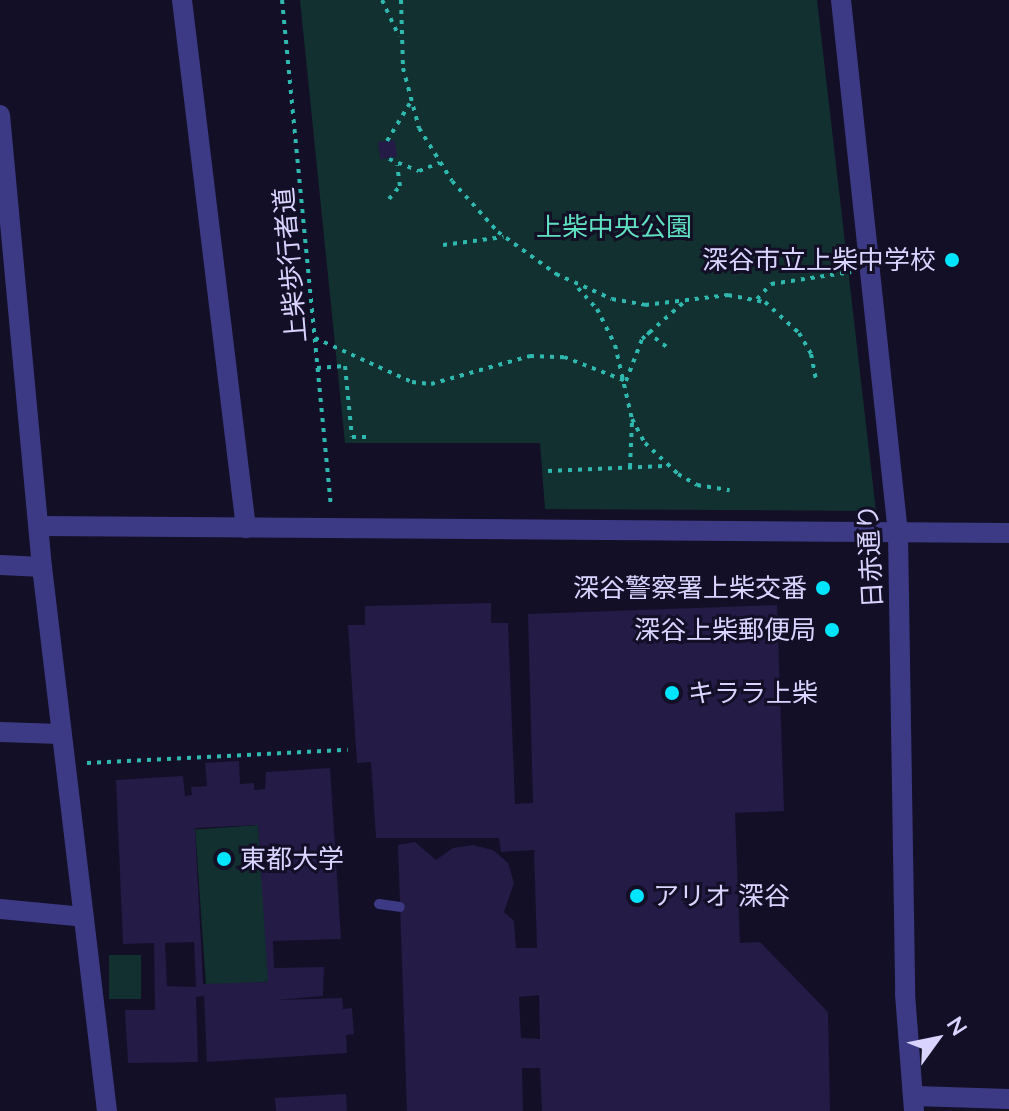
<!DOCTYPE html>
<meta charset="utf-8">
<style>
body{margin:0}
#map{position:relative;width:1009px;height:1111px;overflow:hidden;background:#130f26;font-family:Lato,"Noto Sans JP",sans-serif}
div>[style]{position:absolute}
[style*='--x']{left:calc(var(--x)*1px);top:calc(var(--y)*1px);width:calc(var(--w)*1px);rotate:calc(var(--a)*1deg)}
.green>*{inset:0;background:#12302f;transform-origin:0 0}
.building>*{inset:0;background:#241b47;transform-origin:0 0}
.path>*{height:4px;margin-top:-2px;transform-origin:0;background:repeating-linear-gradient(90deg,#2fb8b0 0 4px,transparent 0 10px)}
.service>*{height:10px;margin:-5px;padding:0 5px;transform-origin:5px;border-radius:5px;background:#3d3a85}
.minor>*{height:20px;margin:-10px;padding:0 10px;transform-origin:10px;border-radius:10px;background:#3d3a85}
.tertiary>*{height:20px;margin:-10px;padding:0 10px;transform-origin:10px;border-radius:10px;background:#3d3a85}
.dots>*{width:22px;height:22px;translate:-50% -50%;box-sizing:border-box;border:4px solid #130f26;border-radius:50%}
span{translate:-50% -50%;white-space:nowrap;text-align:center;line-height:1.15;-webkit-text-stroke:6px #130f26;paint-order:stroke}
.park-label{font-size:26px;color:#5fe0c0}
.poi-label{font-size:26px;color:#d9d4ff}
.right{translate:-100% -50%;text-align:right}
.left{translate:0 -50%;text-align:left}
.street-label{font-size:26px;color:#d9d4ff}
.north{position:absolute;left:897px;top:999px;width:80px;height:80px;-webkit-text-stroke:6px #130f26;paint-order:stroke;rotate:57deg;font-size:22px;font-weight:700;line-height:32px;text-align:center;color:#d9d4ff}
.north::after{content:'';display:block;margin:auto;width:28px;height:36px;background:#d9d4ff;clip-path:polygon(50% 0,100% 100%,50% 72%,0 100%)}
</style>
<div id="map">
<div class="green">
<div style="clip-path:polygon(300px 0,817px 0,876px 511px,545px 509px,540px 443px,345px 443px)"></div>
<div style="left:258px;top:825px;width:157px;height:63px;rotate:86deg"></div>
<div style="left:109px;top:955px;width:32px;height:44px"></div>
</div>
<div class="building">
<div style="left:395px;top:140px;width:17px;height:17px;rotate:83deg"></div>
<div style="clip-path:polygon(evenodd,491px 603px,491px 623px,508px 623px,515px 804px,533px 803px,528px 614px,777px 605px,784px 811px,735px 813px,740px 943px,760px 942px,828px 1012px,830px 1111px,542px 1111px,540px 1068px,522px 1068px,523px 1111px,407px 1111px,398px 845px,415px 842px,436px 860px,453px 848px,473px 845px,493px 850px,508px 863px,514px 883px,504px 912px,514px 921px,516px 948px,537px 948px,534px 850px,501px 852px,499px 838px,376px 838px,371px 762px,357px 763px,348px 625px,365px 625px,365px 606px,491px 603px,539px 995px,540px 1039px,521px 1038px,519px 997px,539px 995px)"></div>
<div style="clip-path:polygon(evenodd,239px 761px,240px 784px,254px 783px,254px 790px,265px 789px,266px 772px,330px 768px,341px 939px,273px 941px,274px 968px,324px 967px,323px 996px,276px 1000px,342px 998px,343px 1009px,352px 1008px,354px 1034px,346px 1035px,347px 1053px,207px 1062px,204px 996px,196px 997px,198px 1062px,128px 1063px,125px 1010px,155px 1010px,154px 943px,123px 944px,116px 780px,183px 776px,185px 796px,192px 795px,191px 787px,207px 786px,205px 763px,239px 761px,258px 825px,268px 982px,203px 984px,195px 828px,258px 825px,239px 761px,194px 942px,196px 987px,167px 986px,165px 943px,194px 942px)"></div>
<div style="clip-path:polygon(346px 1094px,347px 1111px,276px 1111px,275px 1098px)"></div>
</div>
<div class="path">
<div style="--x:282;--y:0;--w:509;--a:84.48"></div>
<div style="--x:382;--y:0;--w:40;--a:65"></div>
<div style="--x:401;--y:0;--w:68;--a:88.3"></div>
<div style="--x:403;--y:68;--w:62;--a:75.1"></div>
<div style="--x:419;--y:128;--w:62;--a:58.1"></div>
<div style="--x:452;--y:181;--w:69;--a:48"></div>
<div style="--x:498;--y:232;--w:72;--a:35.9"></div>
<div style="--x:556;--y:274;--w:61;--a:24.1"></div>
<div style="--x:612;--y:299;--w:34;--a:10"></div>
<div style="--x:645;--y:305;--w:84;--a:-6.9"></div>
<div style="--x:728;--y:295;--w:38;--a:11"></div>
<div style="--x:765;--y:302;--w:46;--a:42.4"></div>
<div style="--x:799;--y:333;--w:24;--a:60"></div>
<div style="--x:811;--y:354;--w:25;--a:79"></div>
<div style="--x:387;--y:141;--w:44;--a:-58.8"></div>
<div style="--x:389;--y:159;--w:32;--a:22"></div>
<div style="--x:419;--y:171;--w:22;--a:-22"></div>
<div style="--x:389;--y:199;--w:17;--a:-50"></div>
<div style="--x:400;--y:186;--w:21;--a:-98"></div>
<div style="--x:443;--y:245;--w:61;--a:-7.6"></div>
<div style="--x:578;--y:288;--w:28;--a:48"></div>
<div style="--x:597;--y:309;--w:40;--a:63.4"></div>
<div style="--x:615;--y:345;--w:76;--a:77.1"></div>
<div style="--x:632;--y:419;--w:27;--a:62"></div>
<div style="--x:645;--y:443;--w:45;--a:43.2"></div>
<div style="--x:678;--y:474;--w:22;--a:30"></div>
<div style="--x:697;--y:485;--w:33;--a:9"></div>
<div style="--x:757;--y:299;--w:21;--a:-47"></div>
<div style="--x:771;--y:284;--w:81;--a:-8.5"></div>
<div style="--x:647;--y:332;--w:25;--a:37"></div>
<div style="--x:315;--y:338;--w:107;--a:24.4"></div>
<div style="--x:412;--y:382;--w:19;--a:6"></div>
<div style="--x:431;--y:384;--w:103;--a:-15.8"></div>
<div style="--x:530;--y:356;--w:34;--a:2"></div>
<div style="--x:564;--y:357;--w:66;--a:21.2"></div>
<div style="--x:626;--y:381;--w:45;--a:-69.1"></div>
<div style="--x:642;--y:339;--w:56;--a:-41.4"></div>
<div style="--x:317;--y:368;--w:28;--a:-4"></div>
<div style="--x:345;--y:366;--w:71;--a:84.4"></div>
<div style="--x:352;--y:437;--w:14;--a:0"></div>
<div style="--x:630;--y:467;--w:45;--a:-87.5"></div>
<div style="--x:548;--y:471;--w:116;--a:-2.5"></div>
<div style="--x:87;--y:763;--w:261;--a:-2.9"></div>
</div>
<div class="service">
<div style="--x:379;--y:904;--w:21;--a:8"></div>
</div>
<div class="minor">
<div style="--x:182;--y:0;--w:532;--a:83.09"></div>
<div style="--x:0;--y:115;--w:454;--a:84.7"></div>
<div style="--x:42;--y:567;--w:548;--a:83.19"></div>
<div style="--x:39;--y:526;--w:970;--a:0.41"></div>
<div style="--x:0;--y:565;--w:42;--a:2.7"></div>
<div style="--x:0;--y:909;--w:84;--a:5.4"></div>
<div style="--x:915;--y:1096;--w:94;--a:1.8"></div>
</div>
<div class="tertiary">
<div style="--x:841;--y:0;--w:536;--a:83.9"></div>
<div style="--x:898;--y:533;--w:461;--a:89.1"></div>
<div style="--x:905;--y:994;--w:117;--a:85.6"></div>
<div style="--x:0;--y:732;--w:61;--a:1.9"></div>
</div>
<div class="dots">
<div style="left:952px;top:260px;background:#00e5ff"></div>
<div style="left:823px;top:588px;background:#00e5ff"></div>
<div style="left:832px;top:630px;background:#00e5ff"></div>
<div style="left:672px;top:693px;background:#00e5ff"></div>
<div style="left:224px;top:859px;background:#00e5ff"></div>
<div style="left:637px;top:896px;background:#00e5ff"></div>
</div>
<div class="park-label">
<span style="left:614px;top:227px">上柴中央公園</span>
</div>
<div class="poi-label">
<span class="right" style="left:936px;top:260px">深谷市立上柴中学校</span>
<span class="right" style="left:807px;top:588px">深谷警察署上柴交番</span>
<span class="right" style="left:816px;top:630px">深谷上柴郵便局</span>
<span class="left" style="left:688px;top:693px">キララ上柴</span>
<span class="left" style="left:240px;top:859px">東都大学</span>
<span class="left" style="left:653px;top:896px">アリオ 深谷</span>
</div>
<div class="street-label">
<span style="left:290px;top:265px;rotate:-95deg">上柴歩行者道</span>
<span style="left:870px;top:556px;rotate:-93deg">日赤通り</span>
</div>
<div class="north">N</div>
</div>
